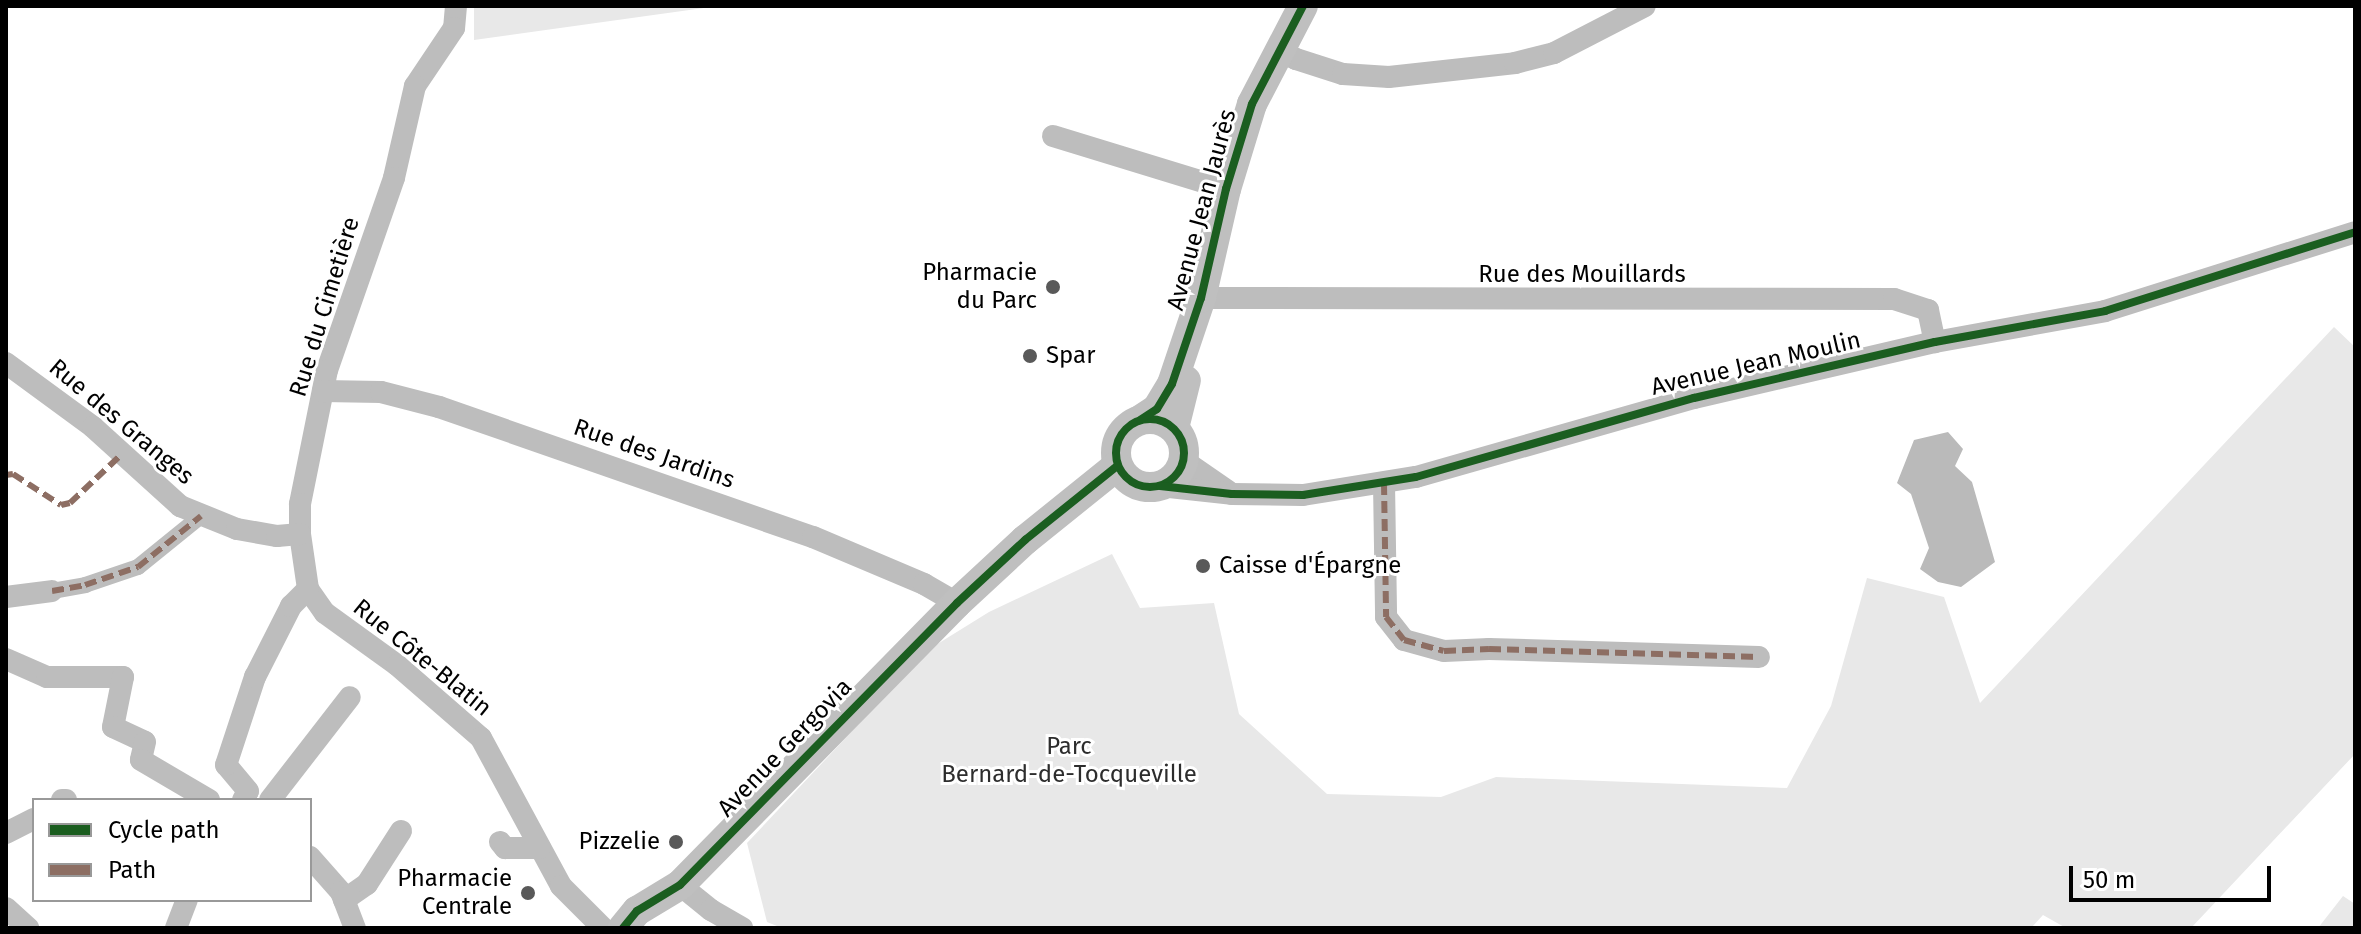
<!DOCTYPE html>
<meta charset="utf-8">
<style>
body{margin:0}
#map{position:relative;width:2361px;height:934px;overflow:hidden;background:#fff;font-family:"Fira Sans",sans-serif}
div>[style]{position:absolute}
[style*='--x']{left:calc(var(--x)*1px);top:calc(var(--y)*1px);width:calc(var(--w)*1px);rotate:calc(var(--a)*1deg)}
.green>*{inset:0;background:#e8e8e8}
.water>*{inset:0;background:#bababa}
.pedestrian>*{height:16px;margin:-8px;padding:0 8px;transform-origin:8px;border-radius:8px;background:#bdbdbd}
.minor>*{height:22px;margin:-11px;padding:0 11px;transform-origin:11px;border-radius:11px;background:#bdbdbd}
.secondary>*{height:30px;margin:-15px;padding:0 15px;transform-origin:15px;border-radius:15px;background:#bfbfbf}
.secondary>.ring{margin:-15px;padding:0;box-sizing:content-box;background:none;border:30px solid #bfbfbf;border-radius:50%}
.quiet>*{height:6px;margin-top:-3px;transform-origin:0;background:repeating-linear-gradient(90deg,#8d6e63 0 12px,transparent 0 18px)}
.cycleway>*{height:8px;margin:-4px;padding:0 4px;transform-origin:4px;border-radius:4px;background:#1b5e20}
.cycleway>.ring{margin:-4px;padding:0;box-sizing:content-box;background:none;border:8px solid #1b5e20;border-radius:50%}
.dots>*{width:22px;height:22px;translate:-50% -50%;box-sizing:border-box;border:4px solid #fff;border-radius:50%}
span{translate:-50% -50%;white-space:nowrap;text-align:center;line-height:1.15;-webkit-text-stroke:6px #fff;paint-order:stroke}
.street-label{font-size:24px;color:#000}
.poi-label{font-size:24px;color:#000}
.right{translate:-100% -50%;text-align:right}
.left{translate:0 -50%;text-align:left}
.park-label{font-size:24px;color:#2d2d2d}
.frame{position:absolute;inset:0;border:8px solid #000;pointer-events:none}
.legend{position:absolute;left:32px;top:798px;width:280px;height:104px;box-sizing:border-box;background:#fff;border:2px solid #999;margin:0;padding:10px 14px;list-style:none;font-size:24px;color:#000}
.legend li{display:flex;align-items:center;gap:16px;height:40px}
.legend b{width:40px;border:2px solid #999}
.scale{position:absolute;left:2069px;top:866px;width:202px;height:36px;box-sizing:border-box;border:4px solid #000;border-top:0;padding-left:10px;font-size:24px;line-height:28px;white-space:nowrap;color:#000;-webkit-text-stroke:6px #fff;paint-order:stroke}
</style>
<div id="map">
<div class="green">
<div style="clip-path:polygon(474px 6px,718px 6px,474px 40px)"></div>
<div style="clip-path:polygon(2334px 327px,2355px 347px,2355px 754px,2191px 928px,2066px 928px,2043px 915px,2031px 928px,782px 928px,767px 922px,747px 843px,840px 744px,931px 648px,989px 612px,1112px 554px,1140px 608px,1214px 603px,1239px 714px,1327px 794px,1441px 797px,1496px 777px,1787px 788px,1831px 706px,1867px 578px,1944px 597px,1980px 703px)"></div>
<div style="clip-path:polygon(2343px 896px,2355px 904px,2355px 928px,2318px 928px)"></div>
</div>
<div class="water">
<div style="clip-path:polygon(1948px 432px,1963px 449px,1955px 466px,1972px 482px,1995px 562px,1961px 587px,1938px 582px,1920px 569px,1929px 548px,1911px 494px,1897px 483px,1914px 440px)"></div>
</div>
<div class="pedestrian">
<div style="--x:52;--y:591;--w:34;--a:-10"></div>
<div style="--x:85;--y:585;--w:56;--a:-18.8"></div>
<div style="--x:138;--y:567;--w:81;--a:-39"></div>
</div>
<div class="minor">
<div style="--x:456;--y:6;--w:22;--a:95"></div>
<div style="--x:454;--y:28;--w:70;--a:123.9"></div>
<div style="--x:415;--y:86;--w:94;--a:102.9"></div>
<div style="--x:394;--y:178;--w:203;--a:109.2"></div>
<div style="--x:327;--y:370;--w:137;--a:101.4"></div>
<div style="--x:300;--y:504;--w:30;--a:90"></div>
<div style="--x:300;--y:534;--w:56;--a:81.7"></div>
<div style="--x:308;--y:589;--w:29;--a:55"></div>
<div style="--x:325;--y:613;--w:89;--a:35.8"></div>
<div style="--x:397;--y:665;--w:111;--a:41"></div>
<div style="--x:481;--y:738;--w:168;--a:61.6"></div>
<div style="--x:561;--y:886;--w:59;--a:45"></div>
<div style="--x:1279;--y:50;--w:19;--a:28"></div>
<div style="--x:1296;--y:59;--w:49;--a:17.7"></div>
<div style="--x:1343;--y:74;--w:46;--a:3.7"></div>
<div style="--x:1389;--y:77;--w:127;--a:-6.3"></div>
<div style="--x:1515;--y:63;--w:40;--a:-14.4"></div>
<div style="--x:1554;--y:53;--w:102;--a:-27.3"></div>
<div style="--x:1053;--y:136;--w:181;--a:17"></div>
<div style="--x:1201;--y:298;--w:693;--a:0.08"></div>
<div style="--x:1894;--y:299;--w:36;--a:18"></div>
<div style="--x:1928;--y:310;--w:33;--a:78"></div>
<div style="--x:6;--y:363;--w:108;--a:36.3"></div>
<div style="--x:93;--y:427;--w:118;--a:42.2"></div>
<div style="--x:180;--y:506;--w:61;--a:22"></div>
<div style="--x:237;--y:529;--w:41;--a:9.9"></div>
<div style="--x:277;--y:536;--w:23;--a:-5"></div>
<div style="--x:323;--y:391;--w:58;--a:1"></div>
<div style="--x:381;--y:392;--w:60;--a:14.5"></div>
<div style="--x:439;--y:407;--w:396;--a:19.2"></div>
<div style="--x:813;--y:537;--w:121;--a:22.9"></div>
<div style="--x:924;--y:584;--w:38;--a:30"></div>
<div style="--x:1183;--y:460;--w:55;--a:34.6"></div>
<div style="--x:1384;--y:483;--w:134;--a:89.1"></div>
<div style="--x:1386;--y:617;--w:29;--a:52"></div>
<div style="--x:1404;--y:640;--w:41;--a:15.4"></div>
<div style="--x:1444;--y:651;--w:45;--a:-2.5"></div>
<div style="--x:1489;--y:649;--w:270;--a:1.7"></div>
<div style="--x:1160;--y:486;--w:72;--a:6.3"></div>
<div style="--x:1232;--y:494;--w:71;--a:0.8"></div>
<div style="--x:1303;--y:495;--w:114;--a:-9.1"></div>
<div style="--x:1416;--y:477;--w:289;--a:-15.9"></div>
<div style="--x:1694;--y:398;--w:247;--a:-13.1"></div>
<div style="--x:1935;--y:342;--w:173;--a:-10.3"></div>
<div style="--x:2105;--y:311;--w:262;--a:-17.5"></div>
<div style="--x:6;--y:597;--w:46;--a:-7.4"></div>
<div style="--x:6;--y:659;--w:45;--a:23.7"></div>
<div style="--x:47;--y:677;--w:76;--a:0"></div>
<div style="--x:123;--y:677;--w:51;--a:101.3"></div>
<div style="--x:113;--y:727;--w:35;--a:25"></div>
<div style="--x:145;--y:742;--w:18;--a:103"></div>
<div style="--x:141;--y:760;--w:79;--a:30.5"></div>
<div style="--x:62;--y:800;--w:4;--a:0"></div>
<div style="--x:243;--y:800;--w:10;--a:-61"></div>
<div style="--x:248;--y:791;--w:34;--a:-130"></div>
<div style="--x:226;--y:765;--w:93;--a:-71.8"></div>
<div style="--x:255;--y:677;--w:80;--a:-63.1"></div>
<div style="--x:291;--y:606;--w:24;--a:-45"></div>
<div style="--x:270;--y:800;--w:130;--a:-52.2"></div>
<div style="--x:6;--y:833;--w:31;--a:-27"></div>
<div style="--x:500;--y:842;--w:8;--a:50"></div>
<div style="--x:505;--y:848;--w:35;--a:0"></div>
<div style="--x:310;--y:857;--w:47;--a:48.5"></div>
<div style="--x:341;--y:892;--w:39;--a:69"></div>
<div style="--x:680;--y:885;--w:40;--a:39"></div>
<div style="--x:711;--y:910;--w:36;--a:30"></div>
<div style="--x:344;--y:900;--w:28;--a:-35"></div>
<div style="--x:367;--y:884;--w:63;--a:-57.3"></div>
<div style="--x:6;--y:908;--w:30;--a:42"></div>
<div style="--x:176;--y:928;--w:30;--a:-69"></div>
</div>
<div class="secondary">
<div class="ring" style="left:1116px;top:419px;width:38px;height:38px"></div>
<div style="--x:1140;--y:420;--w:20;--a:-33"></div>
<div style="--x:1157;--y:409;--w:29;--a:-59"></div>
<div style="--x:1172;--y:384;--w:91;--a:-71.4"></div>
<div style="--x:1201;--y:298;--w:112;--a:-77.1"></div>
<div style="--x:1226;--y:189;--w:89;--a:-73"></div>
<div style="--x:1252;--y:104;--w:110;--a:-62.5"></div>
<div style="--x:1174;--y:428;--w:49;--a:-76"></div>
<div style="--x:623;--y:928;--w:22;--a:-51"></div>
<div style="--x:637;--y:911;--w:50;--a:-31.2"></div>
<div style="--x:680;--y:885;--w:395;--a:-45.5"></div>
<div style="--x:957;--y:603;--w:93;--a:-42.8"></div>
<div style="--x:1025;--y:540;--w:118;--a:-38.8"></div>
</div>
<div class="quiet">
<div style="--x:6;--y:475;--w:7;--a:-8"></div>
<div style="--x:13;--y:474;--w:57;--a:32.9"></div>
<div style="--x:61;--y:505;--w:9;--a:-13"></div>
<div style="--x:70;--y:503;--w:71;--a:-43.3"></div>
<div style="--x:1384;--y:483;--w:134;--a:89.1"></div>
<div style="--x:1386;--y:617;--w:29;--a:52"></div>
<div style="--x:1404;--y:640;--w:41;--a:15.4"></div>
<div style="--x:1444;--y:651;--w:45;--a:-2.5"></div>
<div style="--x:1489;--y:649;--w:270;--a:1.7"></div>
<div style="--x:52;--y:591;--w:34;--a:-10"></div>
<div style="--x:85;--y:585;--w:56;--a:-18.8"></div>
<div style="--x:138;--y:567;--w:81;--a:-39"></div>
</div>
<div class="cycleway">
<div class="ring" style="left:1116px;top:419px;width:60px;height:60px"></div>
<div style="--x:1140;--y:420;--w:20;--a:-33"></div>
<div style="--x:1157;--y:409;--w:29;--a:-59"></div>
<div style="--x:1172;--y:384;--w:91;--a:-71.4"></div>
<div style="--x:1201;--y:298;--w:112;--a:-77.1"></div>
<div style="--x:1226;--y:189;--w:89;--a:-73"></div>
<div style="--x:1252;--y:104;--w:110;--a:-62.5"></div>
<div style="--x:1160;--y:486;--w:72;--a:6.3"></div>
<div style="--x:1232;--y:494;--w:71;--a:0.8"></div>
<div style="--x:1303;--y:495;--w:114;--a:-9.1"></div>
<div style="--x:1416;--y:477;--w:289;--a:-15.9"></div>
<div style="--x:1694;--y:398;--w:247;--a:-13.1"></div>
<div style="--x:1935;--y:342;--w:173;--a:-10.3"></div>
<div style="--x:2105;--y:311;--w:262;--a:-17.5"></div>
<div style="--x:623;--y:928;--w:22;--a:-51"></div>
<div style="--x:637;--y:911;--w:50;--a:-31.2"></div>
<div style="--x:680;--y:885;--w:395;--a:-45.5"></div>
<div style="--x:957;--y:603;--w:93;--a:-42.8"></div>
<div style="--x:1025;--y:540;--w:118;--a:-38.8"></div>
</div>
<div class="dots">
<div style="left:1053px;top:287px;background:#595959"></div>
<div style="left:1030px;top:356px;background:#595959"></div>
<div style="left:1203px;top:566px;background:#595959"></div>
<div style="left:676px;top:842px;background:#595959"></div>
<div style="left:528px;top:893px;background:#595959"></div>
</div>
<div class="street-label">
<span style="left:1202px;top:210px;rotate:-75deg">Avenue Jean Jaurès</span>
<span style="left:1582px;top:275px">Rue des Mouillards</span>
<span style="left:325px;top:307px;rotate:-73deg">Rue du Cimetière</span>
<span style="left:1756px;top:364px;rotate:-13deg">Avenue Jean Moulin</span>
<span style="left:121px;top:422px;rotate:40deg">Rue des Granges</span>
<span style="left:654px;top:454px;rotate:19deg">Rue des Jardins</span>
<span style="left:422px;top:658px;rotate:39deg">Rue Côte-Blatin</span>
<span style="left:785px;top:748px;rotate:-46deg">Avenue Gergovia</span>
</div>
<div class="poi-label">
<span class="right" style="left:1037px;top:287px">Pharmacie<br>du Parc</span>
<span class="left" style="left:1046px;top:356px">Spar</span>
<span class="left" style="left:1219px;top:566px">Caisse d'Épargne</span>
<span class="right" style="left:660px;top:842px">Pizzelie</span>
<span class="right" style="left:512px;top:893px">Pharmacie<br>Centrale</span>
</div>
<div class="park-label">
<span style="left:1069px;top:761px">Parc<br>Bernard-de-Tocqueville</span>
</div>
<div class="frame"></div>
<ul class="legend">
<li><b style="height:10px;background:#1b5e20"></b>Cycle path</li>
<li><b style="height:10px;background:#8d6e63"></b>Path</li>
</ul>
<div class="scale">50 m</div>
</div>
